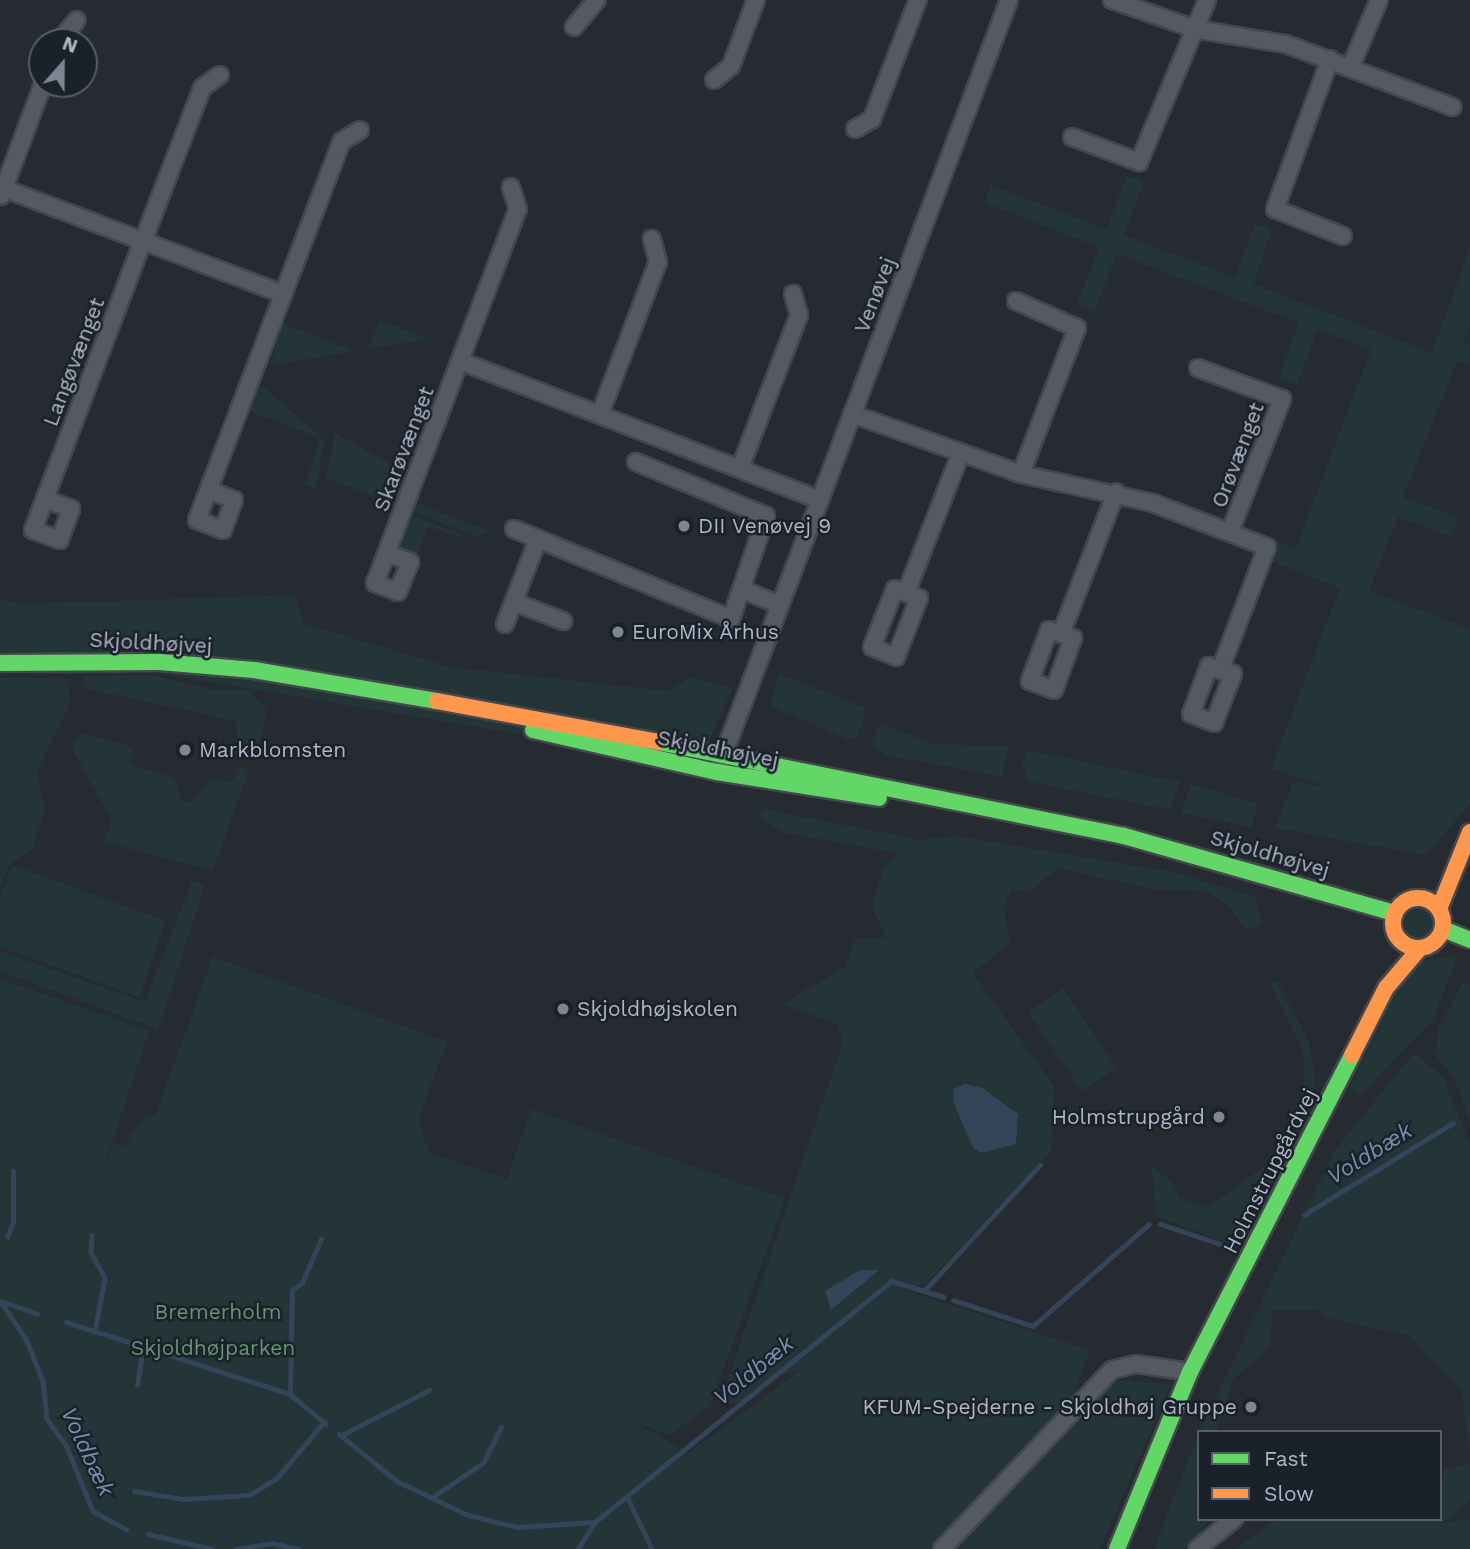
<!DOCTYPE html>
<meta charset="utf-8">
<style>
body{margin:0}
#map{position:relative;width:1470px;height:1549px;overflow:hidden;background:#262b31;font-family:"Work Sans",sans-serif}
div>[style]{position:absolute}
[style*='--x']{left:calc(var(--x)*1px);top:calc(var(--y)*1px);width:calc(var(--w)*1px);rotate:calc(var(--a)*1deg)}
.green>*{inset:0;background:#243537;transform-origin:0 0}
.round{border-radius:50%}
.water>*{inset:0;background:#344459}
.stream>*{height:4.5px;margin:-2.25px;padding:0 2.25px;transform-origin:2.25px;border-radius:2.25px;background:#344459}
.roads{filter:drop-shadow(2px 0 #44474c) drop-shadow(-2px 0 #44474c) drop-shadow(0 2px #44474c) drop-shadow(0 -2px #44474c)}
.street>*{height:16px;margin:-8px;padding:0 8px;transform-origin:8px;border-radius:8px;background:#555960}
.fast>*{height:16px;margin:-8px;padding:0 8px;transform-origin:8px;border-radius:8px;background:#63d668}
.slow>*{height:16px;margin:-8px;padding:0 8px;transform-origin:8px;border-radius:8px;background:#ff974d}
.slow>.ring{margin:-8px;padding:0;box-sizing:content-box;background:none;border:16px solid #ff974d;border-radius:50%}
.dots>*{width:19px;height:19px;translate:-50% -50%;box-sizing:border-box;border:4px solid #1a212b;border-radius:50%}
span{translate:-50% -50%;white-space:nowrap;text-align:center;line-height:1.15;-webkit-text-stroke:5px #1a212b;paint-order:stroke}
.street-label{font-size:21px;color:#afb7c4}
.poi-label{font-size:21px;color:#afb7c4}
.left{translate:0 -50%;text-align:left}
.right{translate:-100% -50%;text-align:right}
.park-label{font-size:21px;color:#679371}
.water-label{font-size:23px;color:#788eab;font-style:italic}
.legend{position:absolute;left:1197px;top:1430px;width:245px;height:91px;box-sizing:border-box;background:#1a212b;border:2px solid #565d68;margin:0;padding:9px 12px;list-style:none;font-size:21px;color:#afb7c4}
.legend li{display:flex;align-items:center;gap:14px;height:35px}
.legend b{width:35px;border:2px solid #565d68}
.north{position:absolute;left:28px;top:28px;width:70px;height:70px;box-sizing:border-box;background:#1a212b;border:2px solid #565d68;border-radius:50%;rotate:21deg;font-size:19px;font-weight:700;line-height:28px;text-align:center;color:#afb7c4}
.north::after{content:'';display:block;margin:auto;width:24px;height:32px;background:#7f8691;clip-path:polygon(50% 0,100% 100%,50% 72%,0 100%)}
</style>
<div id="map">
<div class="green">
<div style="clip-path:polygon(1127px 176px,1144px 182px,1124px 235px,1235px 278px,1255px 224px,1272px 229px,1254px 284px,1432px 353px,1470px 247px,1470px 325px,1463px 342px,1470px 345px,1470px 366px,1457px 361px,1403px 497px,1459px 518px,1451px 537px,1398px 517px,1369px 591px,1470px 629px,1470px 804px,1426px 855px,1275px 828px,1293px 782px,1329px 787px,1271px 769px,1340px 588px,1269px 560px,1276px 541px,1296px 548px,1371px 350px,1317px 329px,1297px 385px,1279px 378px,1299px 323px,1117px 254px,1094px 311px,1077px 305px,1099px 247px,985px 203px,990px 185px,1106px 229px)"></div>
<div style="clip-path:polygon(380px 320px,429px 339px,368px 349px)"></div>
<div style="clip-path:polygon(282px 323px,353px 351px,270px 366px)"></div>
<div style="clip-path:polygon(259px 383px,324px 440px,316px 489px,306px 485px,320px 438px,249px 411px)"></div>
<div style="clip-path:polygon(335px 433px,408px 474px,398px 505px,326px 478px)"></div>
<div style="clip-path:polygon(413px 502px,492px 532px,475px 536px,410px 510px)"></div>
<div style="clip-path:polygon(408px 515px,410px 515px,481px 542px,428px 527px,415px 561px,395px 549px)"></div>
<div style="clip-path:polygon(296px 595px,302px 623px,450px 667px,667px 691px,691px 677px,733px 688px,698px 764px,157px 673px,0 675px,0 599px,21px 604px)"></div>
<div style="clip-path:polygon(779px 674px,866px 708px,858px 736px,848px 740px,770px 705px)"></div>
<div style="clip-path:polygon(153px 675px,214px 690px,248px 689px,267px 711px,256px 755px,239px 753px,236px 721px,83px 688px,84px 676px)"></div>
<div style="clip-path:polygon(0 677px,68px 679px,70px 703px,37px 772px,45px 809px,33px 849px,9px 865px,0 889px)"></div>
<div style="clip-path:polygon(880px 723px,933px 744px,1009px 746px,1002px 777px,886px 755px,871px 744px)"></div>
<div style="clip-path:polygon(81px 733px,132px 747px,131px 765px,174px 778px,182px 801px,190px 802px,210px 779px,232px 782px,240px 767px,249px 770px,213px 870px,104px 842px,112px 821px,72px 749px)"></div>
<div style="clip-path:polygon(1027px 750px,1180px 782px,1170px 810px,1030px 782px,1022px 765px)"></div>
<div style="clip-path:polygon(1191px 784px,1258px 804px,1251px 827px,1181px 813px)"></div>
<div style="clip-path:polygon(763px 809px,921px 840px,958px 836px,1177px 873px,1255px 897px,1262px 923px,1246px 931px,1230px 907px,1206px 891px,1152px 889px,1058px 868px,1028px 893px,1013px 888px,1003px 907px,1011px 942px,973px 973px,1054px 1086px,1051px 1151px,925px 1284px,900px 1289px,1090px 1350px,1072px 1399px,934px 1549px,0 1549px,0 979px,149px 1031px,100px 1178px,113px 1143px,124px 1146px,146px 1114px,155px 1116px,213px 957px,447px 1042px,418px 1120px,429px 1153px,507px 1179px,531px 1109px,785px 1199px,710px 1406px,669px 1435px,633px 1422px,689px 1453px,801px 1370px,768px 1379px,741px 1402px,726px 1404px,723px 1394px,844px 1040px,837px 1024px,781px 1004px,845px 968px,855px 939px,888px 939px,872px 909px,882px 872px,898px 853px,786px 833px,758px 818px)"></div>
<div style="clip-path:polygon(12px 865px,166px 921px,139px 997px,0 947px,0 897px)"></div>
<div style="clip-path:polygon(192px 881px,205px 885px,158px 1029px,0 971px,0 951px,145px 1002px)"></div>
<div class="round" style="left:1405px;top:910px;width:28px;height:28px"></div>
<div style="clip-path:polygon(1458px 954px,1433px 1020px,1360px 1095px,1349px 1089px,1401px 982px,1421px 962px)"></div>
<div style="clip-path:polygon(1277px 981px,1309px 1042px,1315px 1078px,1312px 1107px,1250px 1229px,1229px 1243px,1157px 1217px,1151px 1165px,1174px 1184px,1179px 1198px,1208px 1208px,1266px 1165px,1285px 1138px,1300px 1107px,1305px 1073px,1302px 1048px,1270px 983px)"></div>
<div style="clip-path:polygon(1463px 982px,1470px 984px,1470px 1122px,1454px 1077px,1436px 1056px,1438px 1029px)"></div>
<div style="left:1063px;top:988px;width:96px;height:42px;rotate:56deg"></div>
<div style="clip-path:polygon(1414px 1053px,1442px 1076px,1470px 1143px,1470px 1455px,1462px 1391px,1410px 1336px,1327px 1318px,1319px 1309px,1273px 1311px,1269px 1348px,1233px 1379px,1216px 1432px,1199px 1432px,1335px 1150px)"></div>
<div style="clip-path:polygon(1118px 1380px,1171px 1384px,1100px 1549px,953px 1549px,1089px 1404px)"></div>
<div style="clip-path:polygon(1199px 1432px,1195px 1519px,1212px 1519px,1184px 1549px,1154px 1549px)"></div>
<div style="clip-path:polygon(1470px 1464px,1470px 1501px,1444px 1522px,1470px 1520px,1470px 1549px,1236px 1549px,1276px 1519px,1440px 1519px,1443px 1469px)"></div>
</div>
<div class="water">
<div style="clip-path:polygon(965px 1084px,982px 1088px,1018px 1114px,1016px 1144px,981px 1153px,973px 1148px,953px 1101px,954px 1089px)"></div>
<div style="clip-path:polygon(860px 1270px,879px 1270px,831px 1310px,825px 1291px)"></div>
</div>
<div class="stream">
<div style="--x:1304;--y:1215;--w:175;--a:-31.7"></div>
<div style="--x:1160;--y:1224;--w:74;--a:18.2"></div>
<div style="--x:92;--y:1235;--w:17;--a:93"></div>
<div style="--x:91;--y:1252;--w:30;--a:62"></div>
<div style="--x:105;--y:1278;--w:55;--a:100.5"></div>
<div style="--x:7;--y:1237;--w:15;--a:-67"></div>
<div style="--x:13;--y:1223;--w:52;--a:-90"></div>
<div style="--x:924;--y:1291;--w:171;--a:-47.4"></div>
<div style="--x:0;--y:1300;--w:49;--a:56.6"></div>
<div style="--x:27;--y:1341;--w:43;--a:68.2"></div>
<div style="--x:43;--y:1381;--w:38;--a:84"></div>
<div style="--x:47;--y:1419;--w:34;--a:54"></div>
<div style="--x:67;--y:1447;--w:69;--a:67.9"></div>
<div style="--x:93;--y:1511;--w:38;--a:29"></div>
<div style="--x:953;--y:1300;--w:84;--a:18"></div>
<div style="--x:1033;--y:1326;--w:154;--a:-41.3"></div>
<div style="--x:2;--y:1301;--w:37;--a:20"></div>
<div style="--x:66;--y:1322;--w:235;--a:17.8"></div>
<div style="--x:290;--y:1394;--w:47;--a:39.8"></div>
<div style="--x:137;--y:1385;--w:38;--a:-81"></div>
<div style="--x:290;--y:1394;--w:104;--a:-88.9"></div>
<div style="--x:292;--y:1290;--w:12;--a:-35"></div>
<div style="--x:302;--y:1283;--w:48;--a:-66.6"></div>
<div style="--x:339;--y:1434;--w:75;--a:39"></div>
<div style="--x:397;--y:1481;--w:79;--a:25.6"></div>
<div style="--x:468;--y:1515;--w:50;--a:13.8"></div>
<div style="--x:517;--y:1527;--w:77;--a:-3.7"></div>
<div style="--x:342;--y:1435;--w:98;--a:-27.3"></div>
<div style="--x:134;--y:1491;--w:50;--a:9.3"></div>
<div style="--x:183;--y:1499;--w:66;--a:-3.5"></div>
<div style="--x:249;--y:1495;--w:31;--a:-31"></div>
<div style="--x:276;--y:1479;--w:75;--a:-49.9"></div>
<div style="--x:434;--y:1496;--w:59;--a:-34"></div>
<div style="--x:483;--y:1463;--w:40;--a:-63.4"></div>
<div style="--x:627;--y:1496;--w:59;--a:64.7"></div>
<div style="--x:148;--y:1534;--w:66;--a:13.2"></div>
<div style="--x:235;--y:1549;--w:37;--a:-9"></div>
<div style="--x:272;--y:1543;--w:27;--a:13"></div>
<div style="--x:578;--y:1549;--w:32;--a:-58"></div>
<div style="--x:595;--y:1522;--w:382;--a:-39.1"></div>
<div style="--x:892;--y:1281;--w:54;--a:17.1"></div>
</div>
<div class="roads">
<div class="street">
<div style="--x:1112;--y:0;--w:88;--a:19.3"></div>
<div style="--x:1195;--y:29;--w:92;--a:9.4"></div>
<div style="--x:1286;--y:44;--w:178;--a:20.7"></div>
<div style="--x:574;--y:27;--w:35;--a:-50"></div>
<div style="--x:59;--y:42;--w:28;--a:-51"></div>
<div style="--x:1330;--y:59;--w:160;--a:110.1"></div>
<div style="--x:1275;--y:209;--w:73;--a:21.7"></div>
<div style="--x:1351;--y:66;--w:72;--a:-67"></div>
<div style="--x:714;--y:80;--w:22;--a:-39"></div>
<div style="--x:731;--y:66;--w:71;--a:-69.3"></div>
<div style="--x:855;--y:129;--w:20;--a:-30"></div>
<div style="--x:872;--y:119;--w:128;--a:-68.9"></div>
<div style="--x:1072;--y:137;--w:72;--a:20.5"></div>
<div style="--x:1139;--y:162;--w:176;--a:-67.2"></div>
<div style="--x:0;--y:187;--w:303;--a:20.7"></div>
<div style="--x:1;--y:196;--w:120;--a:-69.4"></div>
<div style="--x:1016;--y:301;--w:67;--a:23.9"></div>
<div style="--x:1077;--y:328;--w:156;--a:111"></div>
<div style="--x:460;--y:361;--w:386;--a:21.1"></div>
<div style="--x:1198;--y:368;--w:90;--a:20.3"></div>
<div style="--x:1282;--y:399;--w:143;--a:111.4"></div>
<div style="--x:600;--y:414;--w:163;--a:-69.1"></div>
<div style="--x:658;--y:262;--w:24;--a:-105"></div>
<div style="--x:852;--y:414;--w:179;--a:19.5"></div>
<div style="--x:1021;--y:474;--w:135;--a:12.4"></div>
<div style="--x:1153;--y:503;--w:122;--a:21.1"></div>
<div style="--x:1267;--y:547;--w:132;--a:110.9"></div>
<div style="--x:1220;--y:670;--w:12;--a:-160"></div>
<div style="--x:1209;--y:666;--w:51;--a:110.6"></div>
<div style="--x:1191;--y:714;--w:25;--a:21"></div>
<div style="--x:1214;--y:723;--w:53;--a:-68.8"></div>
<div style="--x:1233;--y:674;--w:14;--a:-163"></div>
<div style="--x:740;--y:468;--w:164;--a:-68.9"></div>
<div style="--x:799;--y:315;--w:22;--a:-106"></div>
<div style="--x:209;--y:490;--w:27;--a:22"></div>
<div style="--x:234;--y:500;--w:32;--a:110"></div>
<div style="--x:223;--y:530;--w:28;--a:-159"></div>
<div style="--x:197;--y:520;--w:406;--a:-69.1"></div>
<div style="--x:342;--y:141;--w:21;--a:-31"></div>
<div style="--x:45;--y:499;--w:28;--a:21"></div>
<div style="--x:71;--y:509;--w:33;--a:110"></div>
<div style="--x:60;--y:540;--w:29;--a:-160"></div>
<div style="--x:33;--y:530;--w:301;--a:-69.2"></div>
<div style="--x:140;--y:249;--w:173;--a:-68.9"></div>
<div style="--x:202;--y:88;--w:22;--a:-36"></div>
<div style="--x:514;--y:529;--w:235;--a:22.5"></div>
<div style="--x:731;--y:619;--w:109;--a:-71.2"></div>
<div style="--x:766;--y:516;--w:141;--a:-157.4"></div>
<div style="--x:387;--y:553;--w:25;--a:21"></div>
<div style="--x:410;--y:562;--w:32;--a:112"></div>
<div style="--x:398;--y:592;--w:25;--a:-159"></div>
<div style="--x:375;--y:583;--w:400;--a:-69.1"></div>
<div style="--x:518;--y:209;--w:23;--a:-108"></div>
<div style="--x:743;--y:590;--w:40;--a:22"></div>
<div style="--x:906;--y:593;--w:14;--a:21"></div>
<div style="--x:919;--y:598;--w:63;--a:111.3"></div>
<div style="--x:896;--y:657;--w:26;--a:-157"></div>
<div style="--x:872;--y:647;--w:62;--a:-68.4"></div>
<div style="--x:895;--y:589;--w:12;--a:20"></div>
<div style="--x:906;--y:593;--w:148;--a:-68.6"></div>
<div style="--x:514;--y:602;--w:53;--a:21.2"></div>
<div style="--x:505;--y:624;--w:91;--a:-68.8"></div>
<div style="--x:1061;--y:634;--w:13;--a:18"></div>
<div style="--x:1073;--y:638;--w:55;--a:110.1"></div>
<div style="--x:1054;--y:690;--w:26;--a:-159"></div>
<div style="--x:1030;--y:681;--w:54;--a:-69.6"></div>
<div style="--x:1049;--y:630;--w:13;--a:18"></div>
<div style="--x:1061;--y:634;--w:152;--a:-68.8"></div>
<div style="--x:720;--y:764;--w:817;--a:-69.28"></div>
<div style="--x:942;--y:1549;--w:247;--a:-46.5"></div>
<div style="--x:1112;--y:1370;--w:25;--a:-14"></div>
<div style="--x:1136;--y:1364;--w:55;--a:8.4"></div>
<div style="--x:1197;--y:1549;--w:48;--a:-39"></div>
</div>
<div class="fast">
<div style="--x:0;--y:663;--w:160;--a:-0.4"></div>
<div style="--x:160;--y:662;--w:94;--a:4.9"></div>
<div style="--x:254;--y:670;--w:186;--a:9.6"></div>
<div style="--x:533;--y:730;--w:189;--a:12.9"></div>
<div style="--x:717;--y:772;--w:164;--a:9.1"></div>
<div style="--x:658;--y:742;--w:475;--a:11.4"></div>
<div style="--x:1124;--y:836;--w:282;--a:15.9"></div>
<div style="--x:1443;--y:929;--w:29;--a:22"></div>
<div style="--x:1117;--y:1549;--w:191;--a:-67.6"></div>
<div style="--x:1190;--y:1372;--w:356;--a:-62.9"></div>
</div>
<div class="slow">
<div style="--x:437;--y:701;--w:225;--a:10.5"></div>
<div class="ring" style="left:1393px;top:898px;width:34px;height:34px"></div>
<div style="--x:1439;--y:909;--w:83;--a:-68.1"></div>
<div style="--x:1352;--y:1055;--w:75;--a:-63.1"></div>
<div style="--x:1386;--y:988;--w:52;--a:-49.6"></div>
</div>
</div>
<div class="dots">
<div style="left:684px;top:526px;background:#7f8691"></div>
<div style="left:618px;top:632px;background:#7f8691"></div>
<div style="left:185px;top:750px;background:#7f8691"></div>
<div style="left:563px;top:1009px;background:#7f8691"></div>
<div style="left:1219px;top:1117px;background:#7f8691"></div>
<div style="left:1251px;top:1407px;background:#7f8691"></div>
</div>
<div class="street-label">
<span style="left:875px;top:295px;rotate:-69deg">Venøvej</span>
<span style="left:74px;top:362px;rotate:-69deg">Langøvænget</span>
<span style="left:404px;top:449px;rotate:-69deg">Skarøvænget</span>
<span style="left:1238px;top:455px;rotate:-69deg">Orøvænget</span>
<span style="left:151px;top:643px;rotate:3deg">Skjoldhøjvej</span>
<span style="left:718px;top:749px;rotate:11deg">Skjoldhøjvej</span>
<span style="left:1270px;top:854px;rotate:16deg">Skjoldhøjvej</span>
<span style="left:1270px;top:1171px;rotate:-63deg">Holmstrupgårdvej</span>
</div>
<div class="poi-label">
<span class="left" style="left:698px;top:526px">DII Venøvej 9</span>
<span class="left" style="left:632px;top:632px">EuroMix Århus</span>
<span class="left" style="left:199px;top:750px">Markblomsten</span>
<span class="left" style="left:577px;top:1009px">Skjoldhøjskolen</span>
<span class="right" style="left:1205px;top:1117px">Holmstrupgård</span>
<span class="right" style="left:1237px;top:1407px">KFUM-Spejderne - Skjoldhøj Gruppe</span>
</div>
<div class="park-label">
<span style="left:218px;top:1312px">Bremerholm</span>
<span style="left:213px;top:1348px">Skjoldhøjparken</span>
</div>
<div class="water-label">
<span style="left:1370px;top:1154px;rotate:-32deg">Voldbæk</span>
<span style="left:754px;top:1371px;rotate:-39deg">Voldbæk</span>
<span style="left:87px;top:1452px;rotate:65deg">Voldbæk</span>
</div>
<ul class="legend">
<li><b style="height:9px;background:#63d668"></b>Fast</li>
<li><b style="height:9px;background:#ff974d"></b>Slow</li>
</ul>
<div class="north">N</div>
</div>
